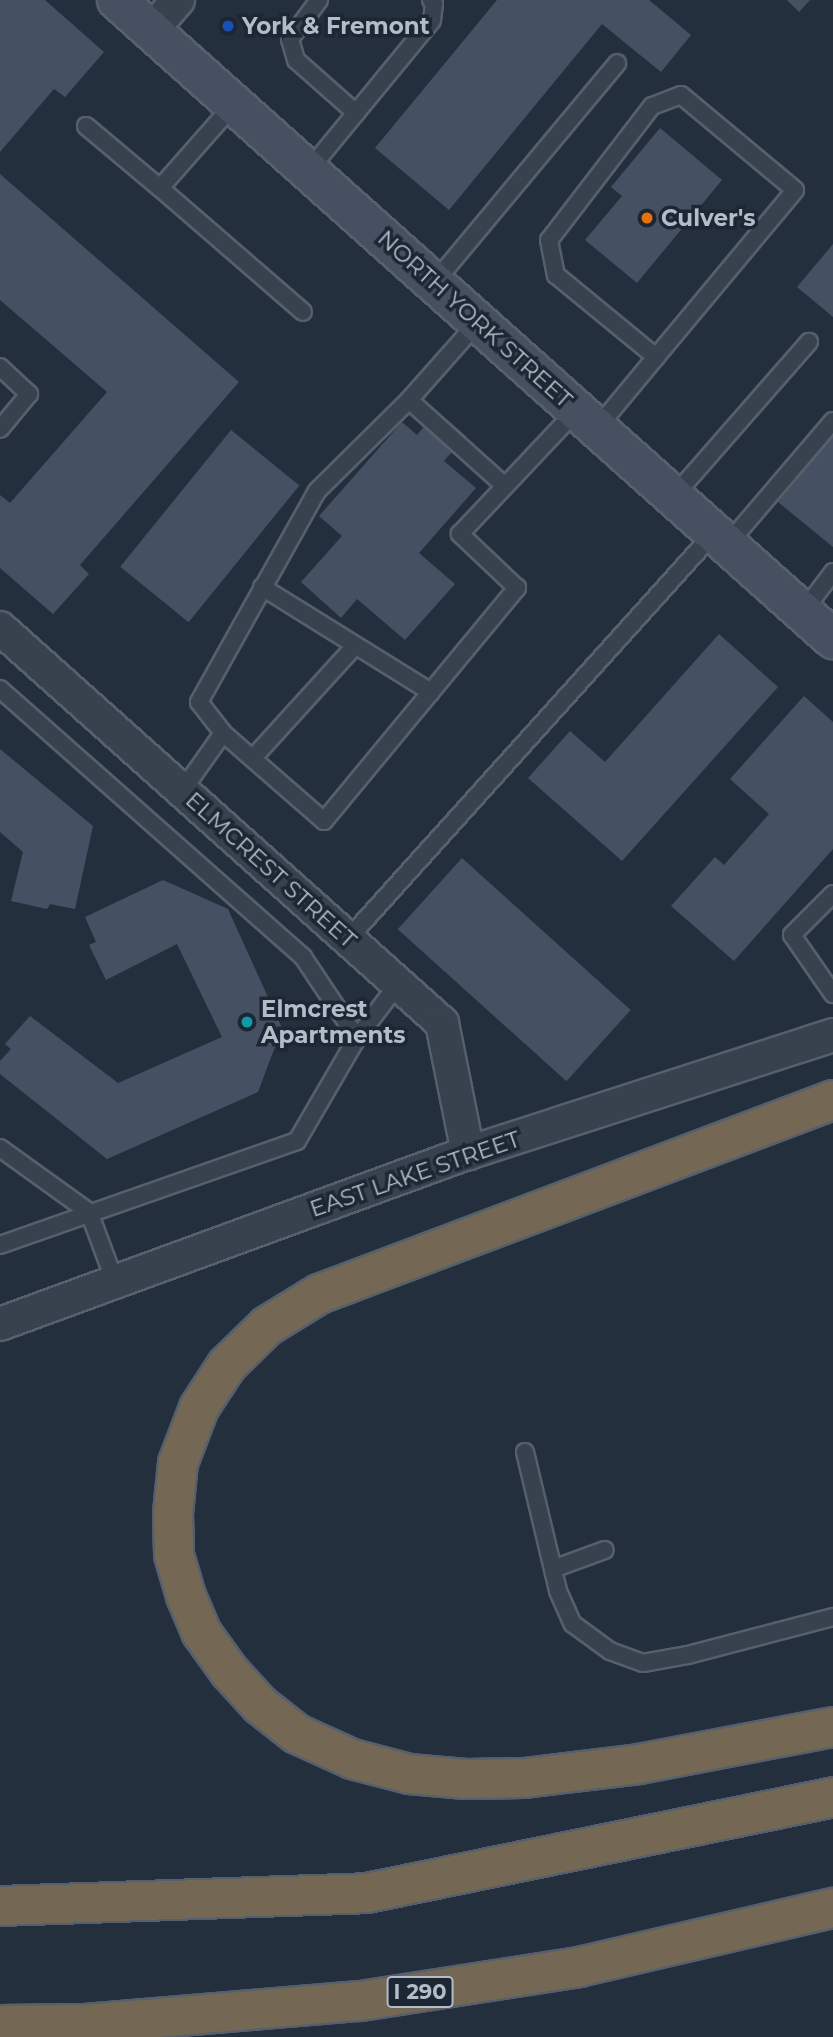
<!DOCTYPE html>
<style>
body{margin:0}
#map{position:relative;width:833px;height:2037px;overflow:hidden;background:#242f3e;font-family:Montserrat,sans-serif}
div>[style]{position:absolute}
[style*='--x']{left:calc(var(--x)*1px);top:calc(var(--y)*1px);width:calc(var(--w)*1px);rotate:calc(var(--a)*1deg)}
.building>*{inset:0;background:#455162;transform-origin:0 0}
.roads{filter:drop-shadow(2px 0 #565f6c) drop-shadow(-2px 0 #565f6c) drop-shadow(0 2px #565f6c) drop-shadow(0 -2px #565f6c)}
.lane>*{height:16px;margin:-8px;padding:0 8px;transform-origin:8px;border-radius:8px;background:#38414e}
.street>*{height:32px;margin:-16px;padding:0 16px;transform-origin:16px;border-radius:16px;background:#38414e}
.secondary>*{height:38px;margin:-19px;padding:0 19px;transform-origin:19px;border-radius:19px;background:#465061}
.highway>*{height:38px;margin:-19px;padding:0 19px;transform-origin:19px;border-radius:19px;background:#746855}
.dots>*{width:19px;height:19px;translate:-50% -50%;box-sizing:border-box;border:4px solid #1d2633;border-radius:50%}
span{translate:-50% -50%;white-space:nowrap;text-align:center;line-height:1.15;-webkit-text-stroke:7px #1d2633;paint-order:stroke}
.shield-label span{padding:2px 5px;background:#1d2633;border:2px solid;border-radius:5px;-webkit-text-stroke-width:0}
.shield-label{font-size:21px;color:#b4bcc9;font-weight:700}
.poi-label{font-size:23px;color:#b4bcc9;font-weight:700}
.left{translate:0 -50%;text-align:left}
.street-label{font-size:23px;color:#b4bcc9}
</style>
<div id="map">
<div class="building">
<div style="clip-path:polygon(0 0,45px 0,104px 52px,65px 97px,54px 89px,0 152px)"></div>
<div style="clip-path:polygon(497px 0,649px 0,691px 35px,661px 72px,602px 24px,449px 210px,375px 148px)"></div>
<div style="clip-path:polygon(787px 0,810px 0,799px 12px)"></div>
<div style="clip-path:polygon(660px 128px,722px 180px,637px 283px,585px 240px,622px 196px,611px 187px)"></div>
<div style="clip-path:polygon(0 174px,239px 382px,80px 565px,89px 574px,53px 614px,0 568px,0 495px,10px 503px,107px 392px,0 300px)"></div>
<div style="clip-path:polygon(833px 244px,833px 317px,797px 287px)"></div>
<div style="clip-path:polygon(437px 411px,466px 436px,444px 461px,476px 488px,419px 553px,455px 584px,405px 640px,357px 599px,341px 618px,301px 582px,342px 536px,319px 516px,402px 422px,417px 435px)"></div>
<div style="left:231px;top:430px;width:88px;height:176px;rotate:39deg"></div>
<div style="clip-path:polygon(833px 436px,833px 547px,778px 502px)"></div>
<div style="clip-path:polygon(719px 634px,778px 687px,622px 861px,528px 778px,570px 731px,605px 762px)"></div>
<div style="clip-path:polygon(804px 696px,833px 722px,833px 849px,734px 961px,671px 906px,715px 857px,724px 865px,769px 814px,730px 779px)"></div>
<div style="clip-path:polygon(0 749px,93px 826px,75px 909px,50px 904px,47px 909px,11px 901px,23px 852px,0 832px)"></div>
<div style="left:462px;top:858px;width:227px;height:96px;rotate:42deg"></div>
<div style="clip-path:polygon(163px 880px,228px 909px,282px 1028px,258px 1092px,107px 1159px,0 1074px,0 1061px,11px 1049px,5px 1044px,30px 1016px,118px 1083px,222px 1037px,177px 944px,106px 980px,89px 945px,96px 942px,85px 917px)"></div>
</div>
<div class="roads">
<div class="lane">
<div style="--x:319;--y:0;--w:49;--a:126.6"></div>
<div style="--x:290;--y:39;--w:22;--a:74"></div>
<div style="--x:296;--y:60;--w:80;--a:41.5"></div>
<div style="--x:235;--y:103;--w:113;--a:131.4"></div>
<div style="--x:160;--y:188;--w:189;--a:40.9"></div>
<div style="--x:86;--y:126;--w:97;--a:40"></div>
<div style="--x:309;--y:170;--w:194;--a:-50.6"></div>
<div style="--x:432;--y:20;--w:16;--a:-83"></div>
<div style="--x:434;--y:4;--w:5;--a:-127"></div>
<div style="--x:434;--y:283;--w:286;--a:-50.2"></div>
<div style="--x:478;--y:322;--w:104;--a:131.5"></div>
<div style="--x:409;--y:400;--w:129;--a:41.9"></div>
<div style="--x:0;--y:367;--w:40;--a:43"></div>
<div style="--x:29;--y:394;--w:45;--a:129.6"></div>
<div style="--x:409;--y:400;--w:129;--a:135.3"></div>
<div style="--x:317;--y:491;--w:242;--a:119.2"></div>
<div style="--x:199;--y:702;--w:39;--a:52"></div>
<div style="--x:223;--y:733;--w:134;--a:41.1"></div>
<div style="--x:324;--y:821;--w:303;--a:-50.4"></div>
<div style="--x:517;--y:588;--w:79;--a:-136.5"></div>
<div style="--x:460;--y:534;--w:170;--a:-46.7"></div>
<div style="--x:597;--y:428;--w:92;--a:-50.3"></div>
<div style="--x:656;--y:357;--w:217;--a:-50.2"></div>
<div style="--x:795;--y:190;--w:148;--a:-140.2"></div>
<div style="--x:681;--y:95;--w:31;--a:159"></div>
<div style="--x:652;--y:106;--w:169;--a:127.5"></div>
<div style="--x:549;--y:240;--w:36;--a:79"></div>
<div style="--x:556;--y:275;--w:129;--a:39.4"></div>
<div style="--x:674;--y:496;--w:205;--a:-48.8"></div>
<div style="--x:727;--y:545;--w:163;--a:-49.5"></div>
<div style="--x:262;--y:587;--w:199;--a:31.9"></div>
<div style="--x:803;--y:612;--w:50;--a:-53.1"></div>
<div style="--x:0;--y:689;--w:405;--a:41.5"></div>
<div style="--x:303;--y:957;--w:97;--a:56.3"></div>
<div style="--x:253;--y:758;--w:151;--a:-47.7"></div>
<div style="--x:182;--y:791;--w:71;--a:-54.7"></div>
<div style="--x:833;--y:894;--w:58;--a:135"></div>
<div style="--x:792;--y:935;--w:72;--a:55.2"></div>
<div style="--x:348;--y:939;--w:547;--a:-47.97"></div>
<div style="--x:0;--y:1148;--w:110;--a:35.7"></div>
<div style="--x:89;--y:1212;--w:75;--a:69.6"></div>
<div style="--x:0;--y:1245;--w:315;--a:-19.3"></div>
<div style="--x:297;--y:1141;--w:119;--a:-59.8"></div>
<div style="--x:357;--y:1038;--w:68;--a:-52.8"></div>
<div style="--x:525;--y:1452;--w:143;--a:76.6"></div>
<div style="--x:558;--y:1591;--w:36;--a:66"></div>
<div style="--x:573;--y:1624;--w:46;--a:36.1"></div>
<div style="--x:610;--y:1651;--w:35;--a:20"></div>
<div style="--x:643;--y:1663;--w:46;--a:-10.1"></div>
<div style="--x:688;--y:1655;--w:150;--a:-14.7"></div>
<div style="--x:553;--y:1569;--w:55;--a:-20.1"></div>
</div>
<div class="street">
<div style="--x:151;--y:31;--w:41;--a:-48.9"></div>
<div style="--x:0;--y:628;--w:593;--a:41.79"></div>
<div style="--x:442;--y:1023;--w:133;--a:78.7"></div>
<div style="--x:0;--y:1324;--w:498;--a:-20.1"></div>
<div style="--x:468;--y:1153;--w:384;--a:-17.9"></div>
</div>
<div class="secondary">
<div style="--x:117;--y:0;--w:960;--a:41.75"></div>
</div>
<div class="highway">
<div style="--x:833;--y:1100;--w:549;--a:159.32"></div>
<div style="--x:319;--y:1294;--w:61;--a:148.4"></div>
<div style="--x:267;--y:1326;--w:56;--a:135.7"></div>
<div style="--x:227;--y:1365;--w:51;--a:123.1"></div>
<div style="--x:199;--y:1408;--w:59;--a:110.9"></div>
<div style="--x:178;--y:1463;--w:50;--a:95.7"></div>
<div style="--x:173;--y:1513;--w:42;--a:88.6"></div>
<div style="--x:174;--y:1555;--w:43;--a:73.7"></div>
<div style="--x:186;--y:1596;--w:39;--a:67"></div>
<div style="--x:201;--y:1632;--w:48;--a:54.3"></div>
<div style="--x:229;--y:1671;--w:46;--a:47.6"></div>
<div style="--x:260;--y:1705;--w:47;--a:38.1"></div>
<div style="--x:297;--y:1734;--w:60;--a:24.4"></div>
<div style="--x:352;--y:1759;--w:59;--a:14.7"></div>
<div style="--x:409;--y:1774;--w:57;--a:5"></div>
<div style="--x:466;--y:1779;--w:58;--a:-1"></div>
<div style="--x:524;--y:1778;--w:116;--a:-6.9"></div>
<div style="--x:639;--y:1764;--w:197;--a:-10.8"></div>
<div style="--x:0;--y:1906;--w:367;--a:-2"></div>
<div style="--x:367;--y:1893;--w:476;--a:-11.6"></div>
<div style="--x:0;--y:2025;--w:85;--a:-0.7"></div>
<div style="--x:85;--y:2024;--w:276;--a:-4.8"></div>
<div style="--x:360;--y:2001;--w:222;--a:-8.8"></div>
<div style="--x:579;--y:1967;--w:261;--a:-13.1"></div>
</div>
</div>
<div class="dots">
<div style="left:228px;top:26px;background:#1a4fb4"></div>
<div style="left:647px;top:218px;background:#e8710a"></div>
<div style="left:247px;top:1022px;background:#0f9aa8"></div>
</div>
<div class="shield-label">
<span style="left:420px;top:1992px">I 290</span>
</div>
<div class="poi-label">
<span class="left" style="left:242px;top:26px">York &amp; Fremont</span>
<span class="left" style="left:661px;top:218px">Culver's</span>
<span class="left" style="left:261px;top:1022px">Elmcrest<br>Apartments</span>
</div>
<div class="street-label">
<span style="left:475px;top:319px;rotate:42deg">NORTH YORK STREET</span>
<span style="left:271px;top:870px;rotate:42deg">ELMCREST STREET</span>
<span style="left:415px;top:1174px;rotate:-19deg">EAST LAKE STREET</span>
</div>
</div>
